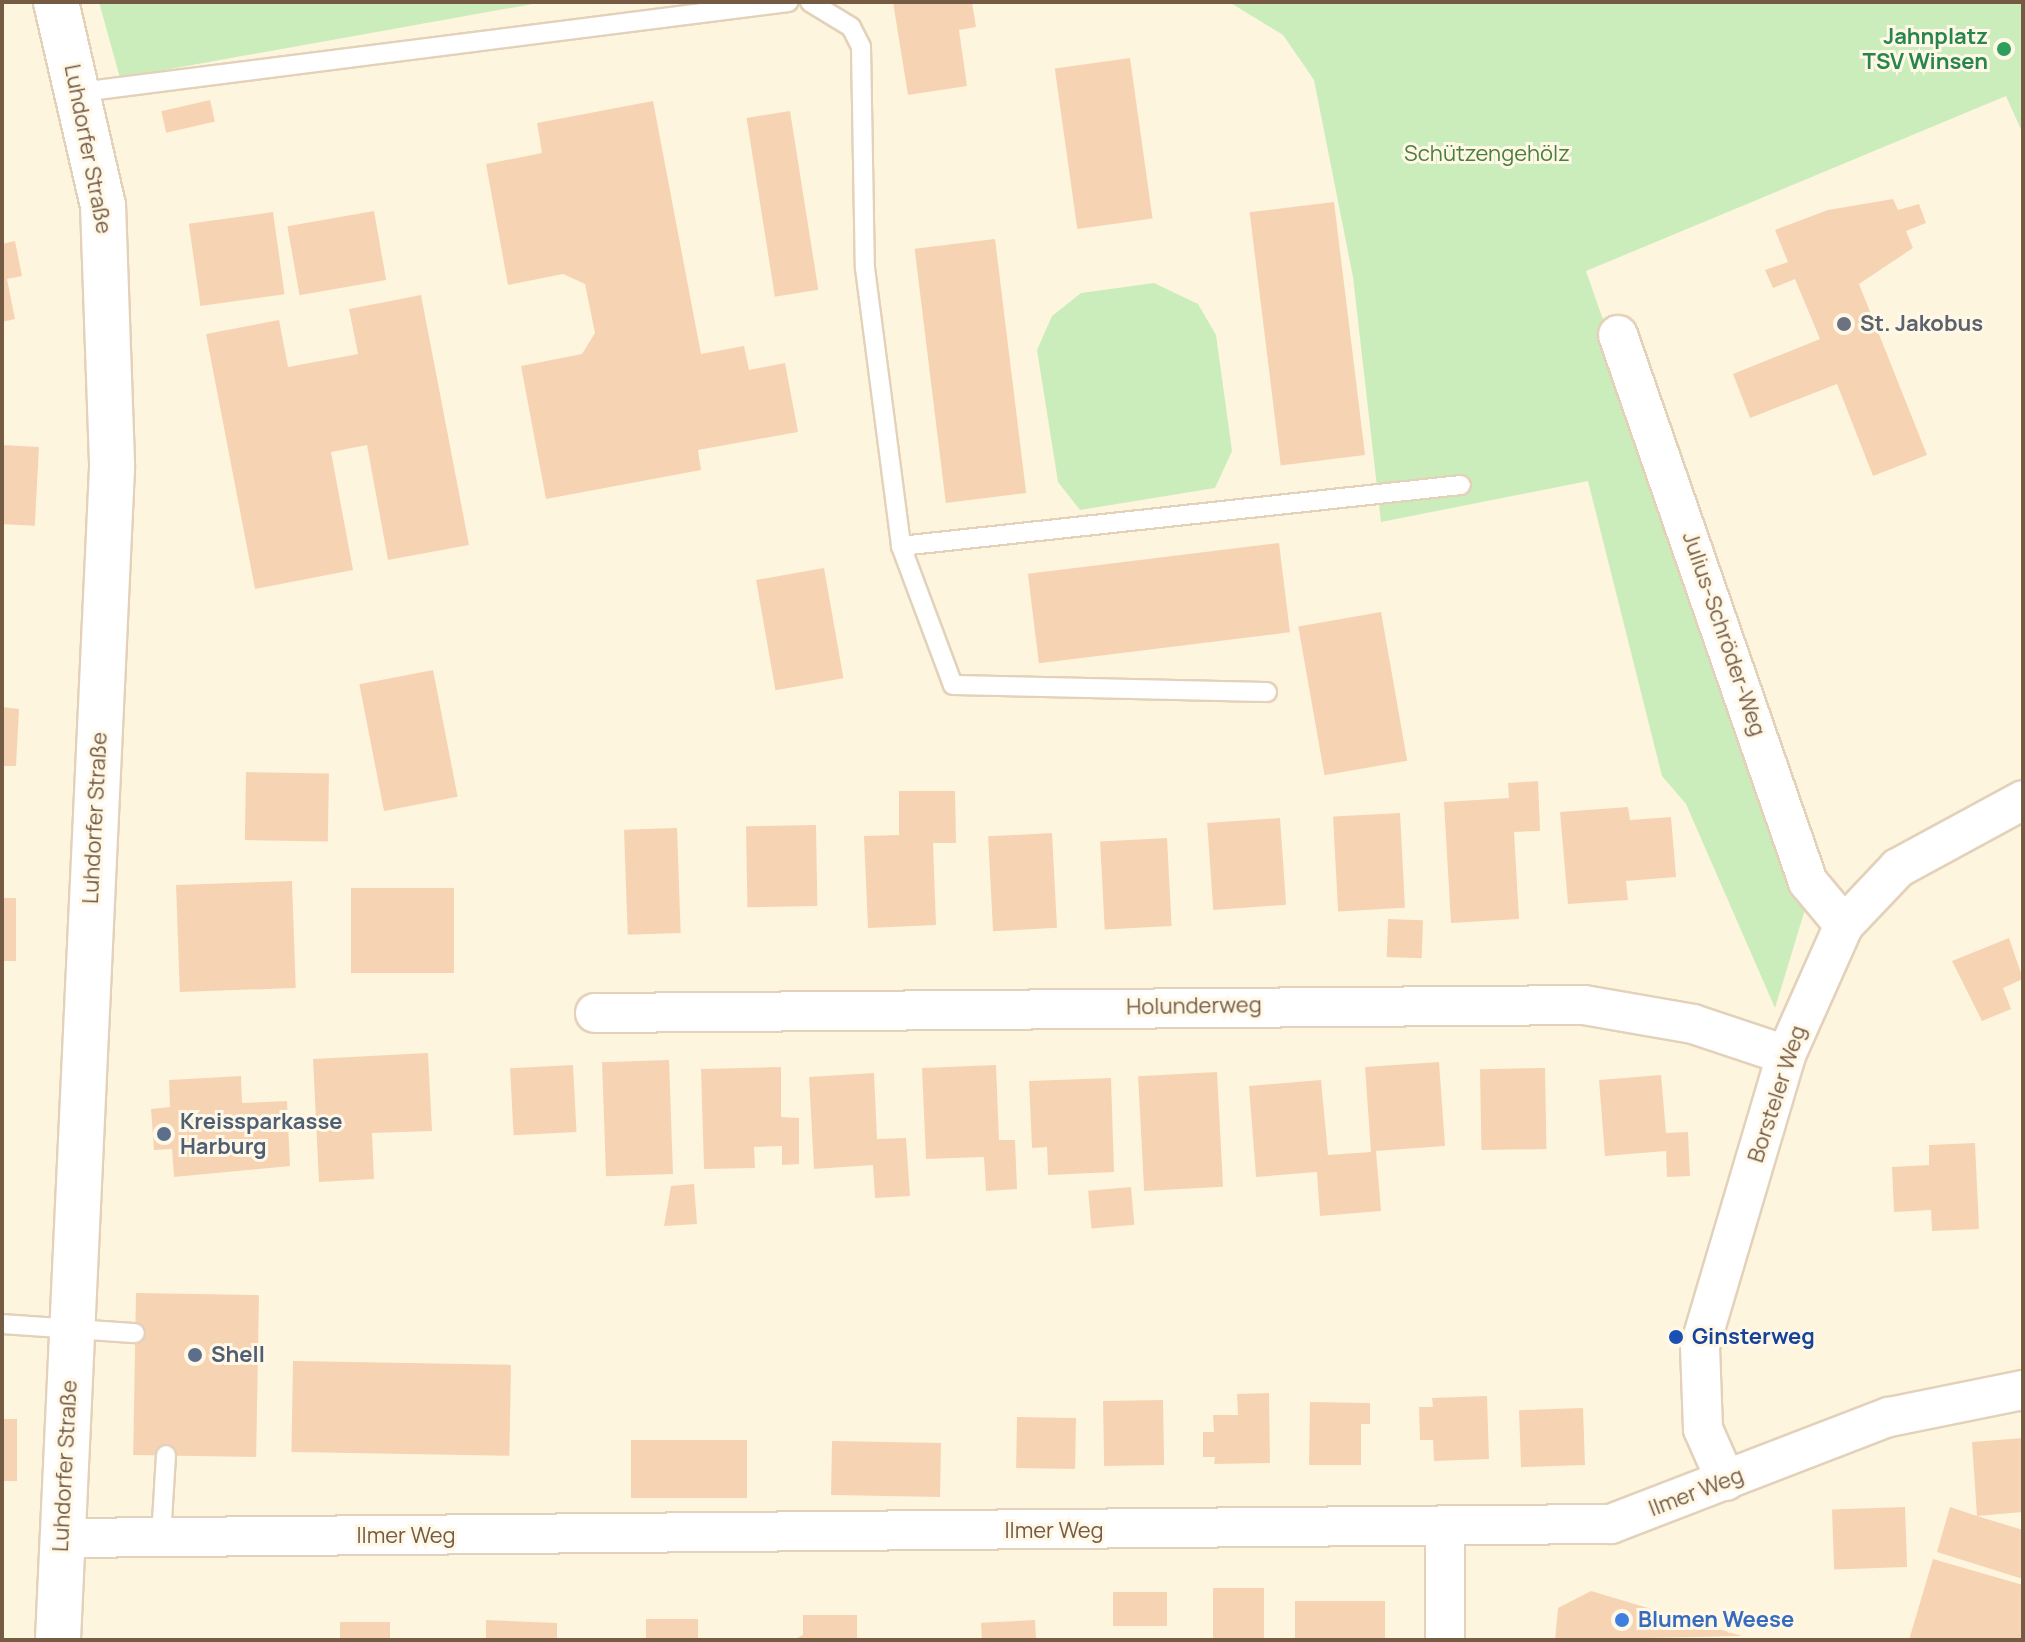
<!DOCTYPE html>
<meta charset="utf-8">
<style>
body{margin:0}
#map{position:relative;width:2025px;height:1642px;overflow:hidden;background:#fef5de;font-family:Manrope,sans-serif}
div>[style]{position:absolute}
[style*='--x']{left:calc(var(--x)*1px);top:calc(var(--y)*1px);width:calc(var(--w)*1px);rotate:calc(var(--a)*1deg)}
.green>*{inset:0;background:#cbedbc}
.building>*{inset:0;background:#f6d4b3;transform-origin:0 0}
.roads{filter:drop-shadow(2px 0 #e3d1ba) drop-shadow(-2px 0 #e3d1ba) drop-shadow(0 2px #e3d1ba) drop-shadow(0 -2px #e3d1ba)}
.lane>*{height:18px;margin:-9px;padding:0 9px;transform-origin:9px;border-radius:9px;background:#fff}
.street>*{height:38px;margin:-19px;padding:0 19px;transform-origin:19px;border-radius:19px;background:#fff}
.secondary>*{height:44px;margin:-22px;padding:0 22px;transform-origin:22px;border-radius:22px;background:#fff}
.dots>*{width:22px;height:22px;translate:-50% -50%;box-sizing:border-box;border:4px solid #fff8e7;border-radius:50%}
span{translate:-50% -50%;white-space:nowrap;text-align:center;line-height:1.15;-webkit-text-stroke:6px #fff8e7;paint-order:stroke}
.leisure-label{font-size:22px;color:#27864d;font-weight:700}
.right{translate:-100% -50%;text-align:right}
.street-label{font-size:22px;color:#765b44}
.park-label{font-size:22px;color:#497e3b}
.worship-label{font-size:22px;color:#5b616d;font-weight:700}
.left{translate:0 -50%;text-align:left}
.service-label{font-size:22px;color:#4e5e75;font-weight:700}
.transit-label{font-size:22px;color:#164399;font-weight:700}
.shop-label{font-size:22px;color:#366cbe;font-weight:700}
.frame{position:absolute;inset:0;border:4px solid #765b44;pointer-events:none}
</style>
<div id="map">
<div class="green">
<div style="clip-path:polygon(99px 2px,544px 2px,120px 78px)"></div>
<div style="clip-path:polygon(1229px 2px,2023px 2px,2023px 134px,2006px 96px,1586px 271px,1807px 903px,1775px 1008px,1686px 804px,1662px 776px,1588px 481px,1381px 522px,1353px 277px,1314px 80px,1283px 35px)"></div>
<div style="clip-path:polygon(1154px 283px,1198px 304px,1216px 335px,1232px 451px,1215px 488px,1080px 510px,1058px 482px,1037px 350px,1052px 316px,1081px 293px)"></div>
</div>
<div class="building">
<div style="clip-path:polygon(893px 2px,972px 2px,976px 27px,959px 30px,967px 86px,908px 95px)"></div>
<div style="left:1130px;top:58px;width:162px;height:76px;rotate:82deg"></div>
<div style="left:210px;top:100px;width:22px;height:50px;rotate:77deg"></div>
<div style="clip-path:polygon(653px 101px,701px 354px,744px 346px,749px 370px,785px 363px,798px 432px,698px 450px,701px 470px,546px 499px,521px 366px,582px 354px,595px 333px,585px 284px,563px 274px,508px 285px,486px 164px,542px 153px,537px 123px)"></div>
<div style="left:790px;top:111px;width:181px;height:44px;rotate:81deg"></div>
<div style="clip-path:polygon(1893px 199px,1898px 210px,1919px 204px,1926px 223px,1906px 231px,1913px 248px,1859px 284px,1927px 455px,1873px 476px,1837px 384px,1750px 418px,1733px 374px,1820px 339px,1795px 279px,1773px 288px,1765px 270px,1788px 262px,1775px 230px,1828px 210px)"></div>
<div style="left:1334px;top:202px;width:255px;height:85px;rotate:83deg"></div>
<div style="left:374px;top:211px;width:70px;height:88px;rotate:80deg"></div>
<div style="left:273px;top:212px;width:83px;height:85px;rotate:82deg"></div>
<div style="left:995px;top:239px;width:256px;height:81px;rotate:83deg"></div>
<div style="clip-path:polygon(15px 241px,22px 276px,7px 279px,15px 319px,2px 322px,2px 244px)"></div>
<div style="clip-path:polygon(421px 295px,469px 545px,388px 560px,367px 445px,331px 452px,353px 570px,255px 589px,206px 334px,279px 320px,288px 367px,358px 354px,349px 309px)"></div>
<div style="left:2px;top:445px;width:37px;height:79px;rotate:3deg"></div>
<div style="left:1279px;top:543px;width:90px;height:253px;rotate:83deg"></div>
<div style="left:824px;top:568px;width:112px;height:69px;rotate:80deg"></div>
<div style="left:1381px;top:612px;width:151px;height:84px;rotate:80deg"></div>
<div style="left:433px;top:670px;width:129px;height:75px;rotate:79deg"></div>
<div style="clip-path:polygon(2px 707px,19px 709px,16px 766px,2px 766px)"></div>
<div style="left:246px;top:772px;width:83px;height:68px;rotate:1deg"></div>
<div style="clip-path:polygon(1538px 781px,1540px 831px,1514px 832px,1519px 919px,1451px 923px,1444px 802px,1509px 798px,1508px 783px)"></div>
<div style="clip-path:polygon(899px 791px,955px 791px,956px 843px,933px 843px,936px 925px,868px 928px,864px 836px,899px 835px)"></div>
<div style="clip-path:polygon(1628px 807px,1630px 820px,1671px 817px,1676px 877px,1626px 881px,1628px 900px,1568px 904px,1560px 812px)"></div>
<div style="left:1400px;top:813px;width:95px;height:67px;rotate:87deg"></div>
<div style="left:1280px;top:818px;width:87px;height:73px;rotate:86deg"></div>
<div style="left:816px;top:825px;width:81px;height:70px;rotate:89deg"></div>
<div style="left:677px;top:828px;width:105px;height:53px;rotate:88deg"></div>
<div style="left:1052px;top:833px;width:95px;height:64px;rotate:87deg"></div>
<div style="left:1167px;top:838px;width:88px;height:67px;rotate:87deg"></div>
<div style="left:292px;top:881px;width:107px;height:116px;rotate:88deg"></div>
<div style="left:454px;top:888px;width:85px;height:103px;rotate:90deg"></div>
<div style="left:2px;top:898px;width:14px;height:63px"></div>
<div style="left:1388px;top:919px;width:35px;height:38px;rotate:2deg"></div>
<div style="clip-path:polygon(2009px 938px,2023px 979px,2003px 988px,2011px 1009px,1982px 1021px,1952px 961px)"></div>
<div style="clip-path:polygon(428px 1053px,432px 1131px,372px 1133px,374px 1179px,319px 1182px,313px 1059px)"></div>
<div style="left:669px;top:1060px;width:114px;height:67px;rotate:88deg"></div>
<div style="clip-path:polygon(1439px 1062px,1445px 1146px,1376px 1151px,1381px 1211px,1320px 1216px,1317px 1172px,1256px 1177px,1249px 1086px,1321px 1080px,1328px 1155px,1371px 1152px,1365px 1067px)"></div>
<div style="left:573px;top:1065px;width:67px;height:63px;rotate:87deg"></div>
<div style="clip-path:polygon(996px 1065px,999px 1140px,1015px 1140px,1017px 1189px,986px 1191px,984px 1157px,926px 1159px,922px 1068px)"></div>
<div style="clip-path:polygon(781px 1067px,781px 1117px,799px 1118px,799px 1164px,782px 1165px,782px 1146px,754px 1147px,755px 1168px,704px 1169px,701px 1069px)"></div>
<div style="left:1545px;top:1068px;width:81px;height:65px;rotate:89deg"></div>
<div style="left:1217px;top:1072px;width:115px;height:79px;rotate:87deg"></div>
<div style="clip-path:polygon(874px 1073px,877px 1139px,906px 1138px,910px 1196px,875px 1198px,873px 1165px,814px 1169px,809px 1077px)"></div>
<div style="clip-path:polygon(1661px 1075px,1666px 1133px,1688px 1132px,1690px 1176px,1667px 1177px,1666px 1151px,1605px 1156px,1599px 1080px)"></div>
<div style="clip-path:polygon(241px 1076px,242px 1103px,287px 1101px,290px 1166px,174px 1177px,172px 1149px,154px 1150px,151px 1109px,170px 1107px,169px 1080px)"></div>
<div style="clip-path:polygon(1111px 1078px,1114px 1172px,1048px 1175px,1047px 1147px,1032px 1148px,1029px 1081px)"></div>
<div style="clip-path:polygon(1975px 1143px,1979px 1229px,1932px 1231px,1931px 1210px,1894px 1212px,1892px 1167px,1929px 1165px,1929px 1145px)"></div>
<div style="clip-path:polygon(694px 1184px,697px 1224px,664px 1226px,671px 1186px)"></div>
<div style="left:1131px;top:1187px;width:38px;height:43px;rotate:85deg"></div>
<div style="left:136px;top:1293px;width:123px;height:162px;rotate:1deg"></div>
<div style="left:293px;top:1361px;width:218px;height:91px;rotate:1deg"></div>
<div style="clip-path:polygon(1269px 1393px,1270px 1463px,1214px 1464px,1215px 1457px,1203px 1457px,1203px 1432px,1214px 1432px,1213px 1415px,1238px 1415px,1237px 1394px)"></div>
<div style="clip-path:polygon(1487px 1396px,1489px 1459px,1434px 1461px,1433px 1440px,1420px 1440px,1419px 1407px,1433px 1407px,1432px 1398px)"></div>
<div style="left:1163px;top:1400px;width:65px;height:60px;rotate:89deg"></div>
<div style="clip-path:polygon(1310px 1402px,1370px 1403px,1370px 1424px,1361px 1424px,1361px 1465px,1309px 1465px)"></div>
<div style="left:1583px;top:1408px;width:57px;height:64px;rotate:88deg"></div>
<div style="left:1017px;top:1417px;width:59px;height:51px;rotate:1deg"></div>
<div style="left:2px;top:1419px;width:15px;height:62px"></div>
<div style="clip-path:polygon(2023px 1438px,2023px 1512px,1977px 1516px,2023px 1530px,2023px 1579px,1937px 1552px,1950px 1507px,1977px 1516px,1972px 1442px)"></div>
<div style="left:747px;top:1440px;width:58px;height:116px;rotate:90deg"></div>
<div style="left:832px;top:1441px;width:109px;height:54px;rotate:1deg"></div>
<div style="left:1905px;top:1507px;width:60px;height:73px;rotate:88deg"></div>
<div style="clip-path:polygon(1933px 1559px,2023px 1585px,2023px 1640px,1909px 1640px)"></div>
<div style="left:1213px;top:1588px;width:51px;height:52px"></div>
<div style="clip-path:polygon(1591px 1591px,1742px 1636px,1555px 1640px,1558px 1608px)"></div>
<div style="left:1167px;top:1592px;width:34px;height:54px;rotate:90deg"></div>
<div style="left:1385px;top:1601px;width:39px;height:90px;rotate:90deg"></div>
<div style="clip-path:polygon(803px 1615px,857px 1615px,857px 1640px,793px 1640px,803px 1635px)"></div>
<div style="left:646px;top:1619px;width:52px;height:21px"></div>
<div style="clip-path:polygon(486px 1620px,557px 1623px,557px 1640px,486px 1640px)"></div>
<div style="left:1035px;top:1620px;width:20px;height:54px;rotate:87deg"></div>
<div style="left:390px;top:1622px;width:18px;height:50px;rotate:90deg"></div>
</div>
<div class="roads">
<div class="lane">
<div style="--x:810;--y:2;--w:48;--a:31.4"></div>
<div style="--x:851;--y:27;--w:22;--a:63"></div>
<div style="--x:861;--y:47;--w:221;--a:89"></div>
<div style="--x:865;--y:268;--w:280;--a:82.6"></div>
<div style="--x:901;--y:546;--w:563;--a:-6.22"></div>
<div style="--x:81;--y:92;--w:713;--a:-7.25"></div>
<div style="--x:901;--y:546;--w:148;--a:69.5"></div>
<div style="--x:953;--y:685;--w:314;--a:1.3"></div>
<div style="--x:2;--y:1324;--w:133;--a:3.9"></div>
<div style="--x:161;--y:1537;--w:82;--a:-86.5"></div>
</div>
<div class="street">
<div style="--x:1618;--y:335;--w:579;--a:70.85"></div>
<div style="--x:1808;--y:882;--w:56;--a:50.1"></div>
<div style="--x:595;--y:1013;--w:989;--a:-0.46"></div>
<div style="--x:1584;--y:1005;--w:111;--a:9.9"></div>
<div style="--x:1693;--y:1024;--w:98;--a:18.4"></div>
<div style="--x:1726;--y:1481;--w:57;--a:-113.9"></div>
<div style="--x:1703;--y:1429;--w:83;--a:-92.1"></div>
<div style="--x:1700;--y:1346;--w:303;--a:-73.5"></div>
<div style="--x:1786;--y:1055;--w:142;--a:-66"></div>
<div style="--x:1844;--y:925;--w:79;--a:-46.5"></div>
<div style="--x:1898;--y:868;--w:142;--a:-28.5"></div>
<div style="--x:1445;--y:1529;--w:111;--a:90"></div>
<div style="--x:62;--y:1538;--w:1549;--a:-0.52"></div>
<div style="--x:1611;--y:1524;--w:298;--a:-21.1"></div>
<div style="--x:1889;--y:1417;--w:137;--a:-11.4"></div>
</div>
<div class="secondary">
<div style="--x:56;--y:2;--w:208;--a:77"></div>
<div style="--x:103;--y:205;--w:263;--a:88"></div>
<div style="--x:112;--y:468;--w:1173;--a:92.64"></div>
</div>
</div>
<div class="dots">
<div style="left:2004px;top:49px;background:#2e9e5b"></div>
<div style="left:1844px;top:324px;background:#6b7280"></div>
<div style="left:164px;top:1134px;background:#5c6f8a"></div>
<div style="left:1676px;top:1337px;background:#1a4fb4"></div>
<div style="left:195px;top:1355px;background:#5c6f8a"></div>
<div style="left:1622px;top:1620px;background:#3f7fe0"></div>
</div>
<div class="leisure-label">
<span class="right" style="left:1988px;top:49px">Jahnplatz<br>TSV Winsen</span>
</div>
<div class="street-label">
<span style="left:88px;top:149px;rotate:79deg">Luhdorfer Straße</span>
<span style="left:1724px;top:634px;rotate:71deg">Julius-Schröder-Weg</span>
<span style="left:95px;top:818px;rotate:-87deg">Luhdorfer Straße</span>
<span style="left:1194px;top:1006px;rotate:-1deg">Holunderweg</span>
<span style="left:1777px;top:1094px;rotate:-72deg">Borsteler Weg</span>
<span style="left:65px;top:1466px;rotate:-87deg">Luhdorfer Straße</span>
<span style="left:1696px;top:1492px;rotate:-21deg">Ilmer Weg</span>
<span style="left:1054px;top:1531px">Ilmer Weg</span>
<span style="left:406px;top:1536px">Ilmer Weg</span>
</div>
<div class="park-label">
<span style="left:1487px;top:154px">Schützengehölz</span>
</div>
<div class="worship-label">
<span class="left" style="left:1860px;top:324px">St. Jakobus</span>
</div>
<div class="service-label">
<span class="left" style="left:180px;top:1134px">Kreissparkasse<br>Harburg</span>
<span class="left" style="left:211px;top:1355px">Shell</span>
</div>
<div class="transit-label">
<span class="left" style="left:1692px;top:1337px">Ginsterweg</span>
</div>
<div class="shop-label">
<span class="left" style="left:1638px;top:1620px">Blumen Weese</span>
</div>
<div class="frame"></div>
</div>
